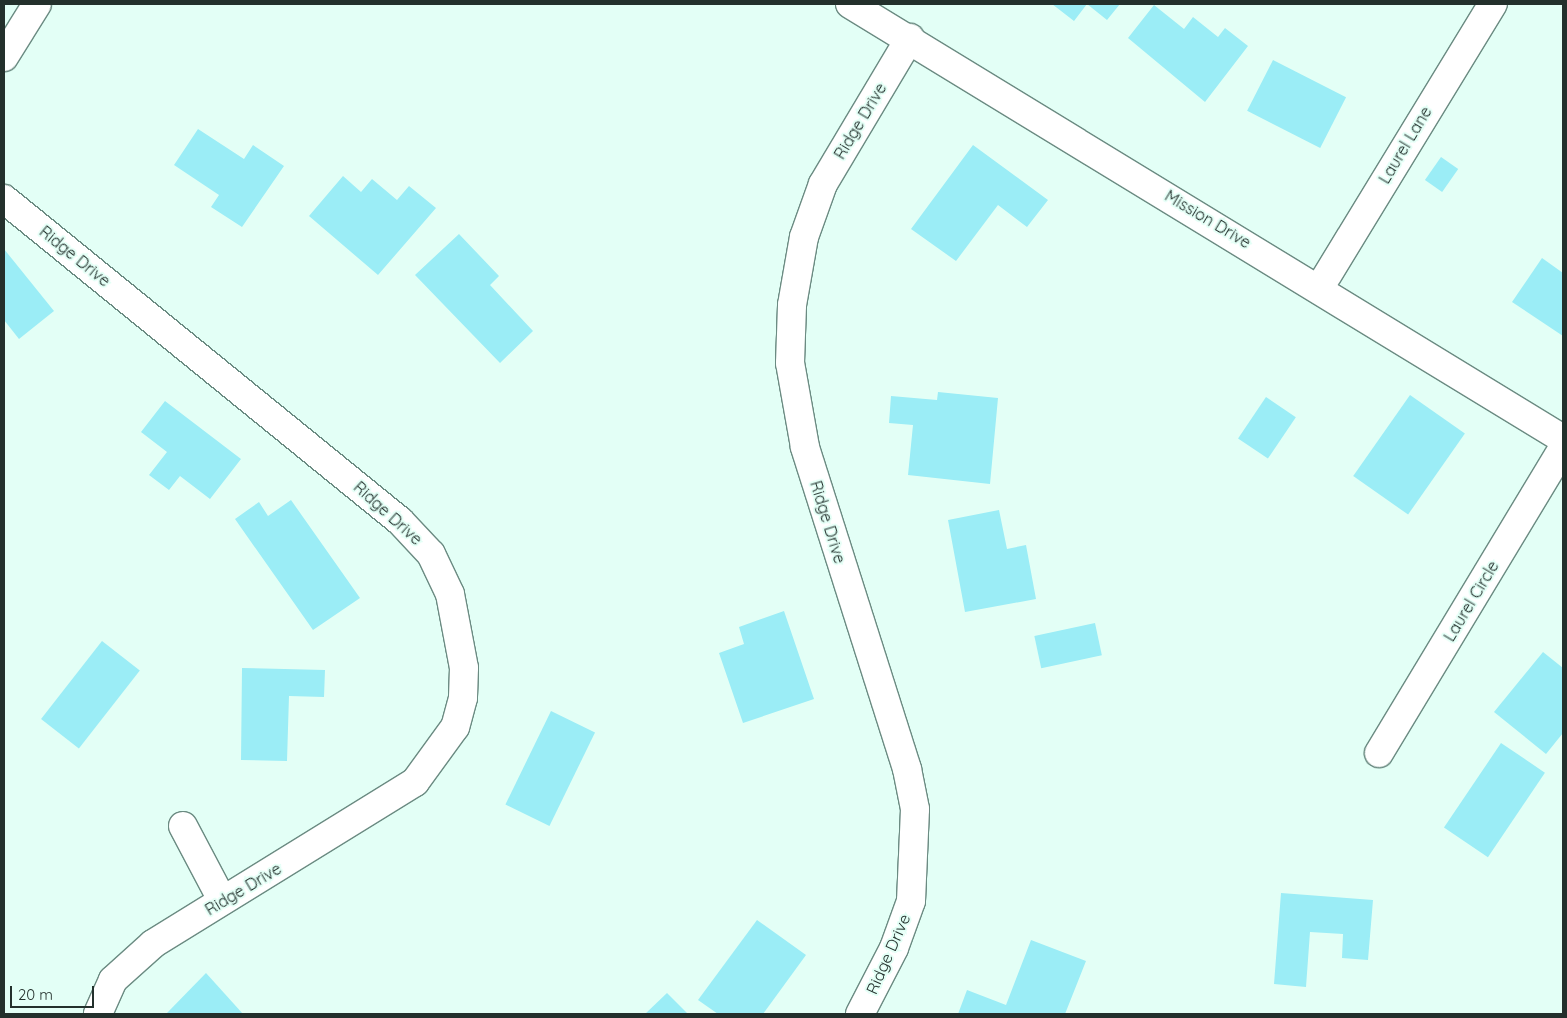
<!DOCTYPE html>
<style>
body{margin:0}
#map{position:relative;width:1567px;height:1018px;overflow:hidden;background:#e3fff6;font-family:Quicksand,sans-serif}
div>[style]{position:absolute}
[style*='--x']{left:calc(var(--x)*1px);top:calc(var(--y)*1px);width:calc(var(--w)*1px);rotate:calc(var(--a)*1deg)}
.building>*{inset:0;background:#9bedf6;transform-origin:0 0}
.roads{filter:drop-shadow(1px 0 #6b8b82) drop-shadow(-1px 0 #6b8b82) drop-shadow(0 1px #6b8b82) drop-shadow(0 -1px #6b8b82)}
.minor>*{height:28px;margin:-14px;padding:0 14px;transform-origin:14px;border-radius:14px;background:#fff}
span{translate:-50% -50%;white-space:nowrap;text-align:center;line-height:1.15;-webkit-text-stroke:4px #e3fff6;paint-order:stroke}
.street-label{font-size:16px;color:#23302c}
.frame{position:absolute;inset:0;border:5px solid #23302c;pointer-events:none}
.scale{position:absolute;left:10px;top:986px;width:84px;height:22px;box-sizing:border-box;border:2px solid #23302c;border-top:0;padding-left:6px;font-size:15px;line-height:18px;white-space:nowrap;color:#23302c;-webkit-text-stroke:4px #e3fff6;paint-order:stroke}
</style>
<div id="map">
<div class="building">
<div style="clip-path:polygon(1052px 4px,1120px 4px,1107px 20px,1087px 4px,1074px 21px)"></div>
<div style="clip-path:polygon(1154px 5px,1184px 29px,1193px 17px,1218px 37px,1225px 28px,1248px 46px,1205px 102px,1128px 38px)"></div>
<div style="left:1273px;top:60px;width:82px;height:57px;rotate:27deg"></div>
<div style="clip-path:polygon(198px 129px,244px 159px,253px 145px,284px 166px,242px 227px,211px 207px,219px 195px,174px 165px)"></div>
<div style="clip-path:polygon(973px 145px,1048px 200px,1027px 227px,998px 205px,956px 261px,911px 229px)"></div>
<div style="left:1441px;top:157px;width:21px;height:28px;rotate:35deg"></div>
<div style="clip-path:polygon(343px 176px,361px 192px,372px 179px,397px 200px,409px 186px,436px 208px,378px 275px,309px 216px)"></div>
<div style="clip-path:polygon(459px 234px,499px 276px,490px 285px,533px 331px,500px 363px,415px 275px)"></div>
<div style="clip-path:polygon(4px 249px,54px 311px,19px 339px,4px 320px)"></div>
<div style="clip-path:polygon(1542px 258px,1563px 273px,1563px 336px,1512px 302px)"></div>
<div style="clip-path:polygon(938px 392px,998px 398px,990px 484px,908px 475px,913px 425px,889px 423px,891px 396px,937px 400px)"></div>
<div style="left:1410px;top:395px;width:67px;height:99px;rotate:35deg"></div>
<div style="left:1266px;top:397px;width:36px;height:50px;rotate:34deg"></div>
<div style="clip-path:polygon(165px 401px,241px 459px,210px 499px,180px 476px,169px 490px,149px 475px,167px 452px,141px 432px)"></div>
<div style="clip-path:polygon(291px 500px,360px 598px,313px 630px,235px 519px,259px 502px,268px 516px)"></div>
<div style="clip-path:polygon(999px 510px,1007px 549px,1026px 545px,1036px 599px,965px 612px,948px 520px)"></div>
<div style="clip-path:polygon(784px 611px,814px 699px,743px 723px,719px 653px,744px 644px,739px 627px)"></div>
<div style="left:1095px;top:623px;width:33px;height:62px;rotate:78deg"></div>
<div style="left:102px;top:641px;width:48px;height:99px;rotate:38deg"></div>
<div style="clip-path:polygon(1543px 652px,1563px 668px,1563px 733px,1546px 754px,1494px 712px)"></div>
<div style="clip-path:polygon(242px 668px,325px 670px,324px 697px,289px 696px,287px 761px,241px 760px)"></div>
<div style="left:551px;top:711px;width:49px;height:104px;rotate:26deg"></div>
<div style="left:1501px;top:743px;width:53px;height:102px;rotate:34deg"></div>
<div style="clip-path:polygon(1281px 893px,1373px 900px,1368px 960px,1342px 958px,1343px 934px,1310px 932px,1306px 987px,1274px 984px)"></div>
<div style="clip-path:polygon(757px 920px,806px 955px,763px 1014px,718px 1014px,698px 1000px)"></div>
<div style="clip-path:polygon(1031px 940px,1086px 961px,1065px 1014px,958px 1014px,967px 990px,1006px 1005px)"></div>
<div style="clip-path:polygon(206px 973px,243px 1014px,166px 1014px)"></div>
<div style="clip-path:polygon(667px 993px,688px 1014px,645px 1014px)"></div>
</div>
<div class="roads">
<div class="minor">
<div style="--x:850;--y:4;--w:835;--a:31.39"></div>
<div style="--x:4;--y:57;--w:62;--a:-58.1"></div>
<div style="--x:4;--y:199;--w:510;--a:39.12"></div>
<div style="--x:400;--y:521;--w:45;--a:46.8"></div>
<div style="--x:431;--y:554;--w:44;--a:64.6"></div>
<div style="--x:450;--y:594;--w:75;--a:79.3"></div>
<div style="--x:464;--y:668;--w:30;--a:92"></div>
<div style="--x:463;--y:698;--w:30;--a:105"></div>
<div style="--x:455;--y:727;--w:68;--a:126"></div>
<div style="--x:415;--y:782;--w:308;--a:148.3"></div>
<div style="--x:153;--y:944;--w:54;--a:138"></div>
<div style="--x:113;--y:980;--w:37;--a:114"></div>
<div style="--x:1320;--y:287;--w:332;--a:-58.6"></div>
<div style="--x:1379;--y:753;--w:356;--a:-58.9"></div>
<div style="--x:183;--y:826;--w:84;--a:62.2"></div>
<div style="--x:860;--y:1014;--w:74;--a:-62.7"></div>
<div style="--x:894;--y:948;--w:50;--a:-70.1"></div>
<div style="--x:911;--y:901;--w:92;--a:-87.5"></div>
<div style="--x:915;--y:809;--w:41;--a:-101.3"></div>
<div style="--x:907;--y:769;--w:338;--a:-107.6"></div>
<div style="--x:805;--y:447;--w:85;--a:-100.1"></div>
<div style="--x:790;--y:363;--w:58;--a:-88"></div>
<div style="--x:792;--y:305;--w:69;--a:-80"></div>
<div style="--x:804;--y:237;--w:56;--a:-70.3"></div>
<div style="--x:823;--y:184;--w:170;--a:-59.2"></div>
</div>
</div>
<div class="street-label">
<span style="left:860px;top:121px;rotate:-59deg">Ridge Drive</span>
<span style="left:1405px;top:145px;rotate:-59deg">Laurel Lane</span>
<span style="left:1208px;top:219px;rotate:31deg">Mission Drive</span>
<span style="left:75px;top:256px;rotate:39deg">Ridge Drive</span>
<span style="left:388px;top:513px;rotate:42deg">Ridge Drive</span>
<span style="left:828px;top:522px;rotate:73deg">Ridge Drive</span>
<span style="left:1471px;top:601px;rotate:-59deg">Laurel Circle</span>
<span style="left:243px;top:889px;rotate:-31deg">Ridge Drive</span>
<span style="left:888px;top:954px;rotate:-66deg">Ridge Drive</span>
</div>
<div class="frame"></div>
<div class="scale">20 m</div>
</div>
